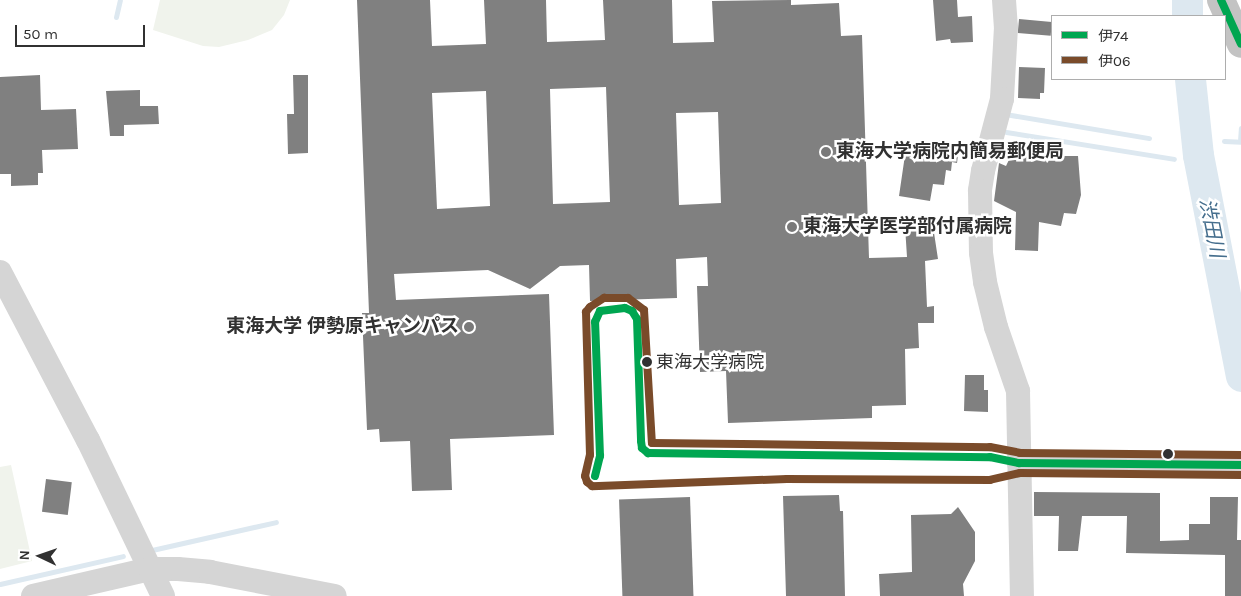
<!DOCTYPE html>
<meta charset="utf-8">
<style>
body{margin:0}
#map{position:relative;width:1241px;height:596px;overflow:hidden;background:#fff;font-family:Karla,"Noto Sans JP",sans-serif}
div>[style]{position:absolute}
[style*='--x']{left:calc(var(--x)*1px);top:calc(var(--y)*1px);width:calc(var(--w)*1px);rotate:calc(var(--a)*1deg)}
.green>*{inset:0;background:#f0f3ec}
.stream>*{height:5px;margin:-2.5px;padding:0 2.5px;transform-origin:2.5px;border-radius:2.5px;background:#dde8f0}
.river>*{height:31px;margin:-15.5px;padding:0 15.5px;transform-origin:15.5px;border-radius:15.5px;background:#dde8f0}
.building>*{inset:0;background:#808080;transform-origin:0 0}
.minor>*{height:24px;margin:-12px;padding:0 12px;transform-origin:12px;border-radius:12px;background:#d5d5d5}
.highway>*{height:28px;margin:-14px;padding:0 14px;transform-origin:14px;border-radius:14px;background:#c3c3c3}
.bus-1>*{height:8px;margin:-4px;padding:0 4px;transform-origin:4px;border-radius:4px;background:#00a651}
.bus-2>*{height:8px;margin:-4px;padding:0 4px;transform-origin:4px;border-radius:4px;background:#7a4b2a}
.dots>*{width:14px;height:14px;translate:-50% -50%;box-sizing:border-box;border:2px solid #fff;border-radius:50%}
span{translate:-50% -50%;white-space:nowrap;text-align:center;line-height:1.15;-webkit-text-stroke:5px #fff;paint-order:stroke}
.bus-label{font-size:18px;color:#313131}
.left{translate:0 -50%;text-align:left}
.poi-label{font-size:19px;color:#313131;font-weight:700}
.right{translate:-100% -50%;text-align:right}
.water-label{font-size:20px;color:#456e8d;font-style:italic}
.legend{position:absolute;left:1051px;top:15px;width:175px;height:65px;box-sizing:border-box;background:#fff;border:1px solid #adadad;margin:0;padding:6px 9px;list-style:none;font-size:15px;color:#313131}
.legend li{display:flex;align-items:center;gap:10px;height:25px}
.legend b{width:25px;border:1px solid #adadad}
.north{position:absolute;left:15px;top:531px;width:50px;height:50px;-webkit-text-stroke:4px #fff;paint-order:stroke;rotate:273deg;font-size:14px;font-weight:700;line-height:20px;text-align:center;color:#313131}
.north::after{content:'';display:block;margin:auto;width:18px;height:22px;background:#313131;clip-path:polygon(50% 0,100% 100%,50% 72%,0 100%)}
.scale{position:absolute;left:15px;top:25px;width:130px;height:22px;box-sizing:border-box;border:2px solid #313131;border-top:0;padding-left:6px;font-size:15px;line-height:18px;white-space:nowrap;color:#313131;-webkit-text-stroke:4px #fff;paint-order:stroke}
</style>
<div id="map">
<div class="green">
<div style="clip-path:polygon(160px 0,290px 0,284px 15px,272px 30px,248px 40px,219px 47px,203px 46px,153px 30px)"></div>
<div style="clip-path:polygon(11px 465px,32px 561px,0 569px,0 467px)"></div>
</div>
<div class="stream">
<div style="--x:116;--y:17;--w:17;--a:-77"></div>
<div style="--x:1005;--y:114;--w:146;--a:9.5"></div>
<div style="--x:1006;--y:132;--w:170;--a:9.1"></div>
<div style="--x:1224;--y:141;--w:17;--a:3"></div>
<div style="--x:1240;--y:141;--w:13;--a:-86"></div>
<div style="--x:1187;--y:158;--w:11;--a:-15"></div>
<div style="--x:152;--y:550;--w:127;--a:-12.7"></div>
<div style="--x:0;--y:584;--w:126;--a:-12.8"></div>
</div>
<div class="river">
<div style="--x:1187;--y:0;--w:16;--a:90"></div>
<div style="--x:1190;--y:79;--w:76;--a:84"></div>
<div style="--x:1198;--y:155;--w:225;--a:79"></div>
</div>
<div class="building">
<div style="clip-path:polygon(evenodd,357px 0,430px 0,432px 46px,486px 44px,484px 0,546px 0,547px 42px,605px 40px,603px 0,672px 0,673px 43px,714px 42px,712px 1px,791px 0,791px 5px,839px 3px,841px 36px,862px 35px,869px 258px,907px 257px,905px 226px,927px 223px,926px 227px,933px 226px,938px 259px,925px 261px,927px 307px,934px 306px,934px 323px,918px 323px,919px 348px,905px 349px,906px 405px,872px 406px,872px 418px,728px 423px,726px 371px,700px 372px,697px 286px,708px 286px,707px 257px,676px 259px,677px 298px,590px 301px,589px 265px,560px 266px,530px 289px,488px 270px,394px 274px,396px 300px,549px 294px,554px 435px,450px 439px,452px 490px,412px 491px,410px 441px,380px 442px,379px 429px,367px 430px,362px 313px,369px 313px,357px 0,606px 87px,610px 202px,553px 204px,550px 89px,606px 87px,357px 0,486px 91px,490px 206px,437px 209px,432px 93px,486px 91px,357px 0,718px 112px,721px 203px,679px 205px,676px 113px,718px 112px)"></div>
<div style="clip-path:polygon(933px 0,957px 0,958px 17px,972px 16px,973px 42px,951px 43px,950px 39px,936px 41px)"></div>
<div style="left:1019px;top:19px;width:33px;height:14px;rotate:5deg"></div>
<div style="clip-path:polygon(1019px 67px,1045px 68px,1044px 93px,1040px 93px,1040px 99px,1018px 98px)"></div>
<div style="clip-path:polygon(40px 75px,41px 110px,76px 109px,78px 149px,42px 150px,43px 173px,38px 173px,38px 185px,11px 186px,11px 174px,0 174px,0 77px)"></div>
<div style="clip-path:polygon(293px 75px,308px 75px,308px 153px,288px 154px,287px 114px,294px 114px)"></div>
<div style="clip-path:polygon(140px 90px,140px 106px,158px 106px,159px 124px,124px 125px,124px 136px,110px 136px,106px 91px)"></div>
<div style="clip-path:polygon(933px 140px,951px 142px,950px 147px,959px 148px,957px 163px,952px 162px,951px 171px,946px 170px,944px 185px,933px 184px,930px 201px,899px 196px,905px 155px,931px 157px)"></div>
<div style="clip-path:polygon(1017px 143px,1048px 156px,1078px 156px,1081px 195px,1076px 214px,1064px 213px,1061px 226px,1039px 222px,1038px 251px,1015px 250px,1016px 212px,994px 201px,999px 163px,1006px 166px)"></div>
<div style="clip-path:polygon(965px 375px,984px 375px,984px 390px,988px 390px,988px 412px,964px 411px)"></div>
<div style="left:46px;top:479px;width:26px;height:33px;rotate:7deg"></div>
<div style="clip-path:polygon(1034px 492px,1160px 493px,1160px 541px,1189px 540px,1189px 524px,1210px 524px,1210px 497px,1238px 497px,1237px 540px,1241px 540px,1241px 596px,1225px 596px,1225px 555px,1126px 553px,1127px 516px,1082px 516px,1078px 551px,1058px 551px,1059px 516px,1034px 516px)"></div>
<div style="clip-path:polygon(839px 495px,840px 511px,843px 511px,845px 596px,786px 596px,783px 496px)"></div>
<div style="left:690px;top:497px;width:99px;height:71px;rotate:88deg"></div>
<div style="clip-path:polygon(958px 507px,975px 532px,975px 561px,963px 584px,964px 596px,880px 596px,879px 574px,912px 572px,911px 515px,951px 514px)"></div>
</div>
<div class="minor">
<div style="--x:1004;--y:0;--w:27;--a:86"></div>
<div style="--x:1006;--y:27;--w:72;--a:93.2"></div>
<div style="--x:1002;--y:99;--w:74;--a:104.8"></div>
<div style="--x:983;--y:171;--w:20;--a:99"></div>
<div style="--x:980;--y:191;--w:62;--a:89.1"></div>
<div style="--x:981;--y:253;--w:29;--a:82"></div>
<div style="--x:985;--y:282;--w:46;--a:76.3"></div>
<div style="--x:996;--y:327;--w:68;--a:71"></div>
<div style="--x:1018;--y:391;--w:205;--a:88.9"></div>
<div style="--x:0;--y:272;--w:190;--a:62.4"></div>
<div style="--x:88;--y:440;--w:173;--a:64.3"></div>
<div style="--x:1019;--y:463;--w:222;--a:0.5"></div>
<div style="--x:33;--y:596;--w:120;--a:-13"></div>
<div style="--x:150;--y:569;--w:28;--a:0"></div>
<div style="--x:178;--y:569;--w:32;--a:5"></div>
<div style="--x:210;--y:572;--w:127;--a:10.9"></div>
</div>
<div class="highway">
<div style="--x:1221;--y:0;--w:48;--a:65.6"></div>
</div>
<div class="bus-1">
<div style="--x:1221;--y:0;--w:48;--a:65.6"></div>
<div style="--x:595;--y:476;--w:21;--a:-76"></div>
<div style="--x:600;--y:456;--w:134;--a:-92.1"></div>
<div style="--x:595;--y:322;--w:12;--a:-66"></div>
<div style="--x:600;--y:311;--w:25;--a:-7"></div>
<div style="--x:625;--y:308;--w:8;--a:23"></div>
<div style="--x:632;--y:311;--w:9;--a:58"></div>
<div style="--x:637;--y:319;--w:122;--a:88.1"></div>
<div style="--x:641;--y:441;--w:7;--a:82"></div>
<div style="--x:642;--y:448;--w:8;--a:40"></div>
<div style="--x:648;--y:453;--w:342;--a:0.7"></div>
<div style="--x:990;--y:457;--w:30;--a:12"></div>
<div style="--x:1019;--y:463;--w:222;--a:0.5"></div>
</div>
<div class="bus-2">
<div style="--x:1241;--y:475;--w:221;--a:-179.5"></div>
<div style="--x:1020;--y:473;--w:31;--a:167"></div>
<div style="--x:990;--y:480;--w:203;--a:-179.7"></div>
<div style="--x:787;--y:479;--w:195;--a:177.9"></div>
<div style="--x:592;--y:486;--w:6;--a:-141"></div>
<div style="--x:587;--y:482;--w:6;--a:-108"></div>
<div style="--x:585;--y:476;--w:22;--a:-77"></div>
<div style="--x:590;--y:455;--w:143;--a:-91.6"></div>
<div style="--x:586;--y:312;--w:6;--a:-51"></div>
<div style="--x:590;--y:307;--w:17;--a:-33"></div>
<div style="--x:604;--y:298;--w:24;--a:0"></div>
<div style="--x:628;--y:298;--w:20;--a:37"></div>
<div style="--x:644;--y:310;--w:133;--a:86.6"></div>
<div style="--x:652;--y:443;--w:338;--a:0.7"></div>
<div style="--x:990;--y:447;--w:31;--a:11"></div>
<div style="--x:1020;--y:453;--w:221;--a:0.5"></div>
</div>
<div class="dots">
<div style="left:826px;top:152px;background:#797979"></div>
<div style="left:792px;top:227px;background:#797979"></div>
<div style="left:469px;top:327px;background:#797979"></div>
<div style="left:647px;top:362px;background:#313131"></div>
<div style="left:1168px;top:454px;background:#313131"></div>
</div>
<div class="bus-label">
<span class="left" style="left:656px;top:362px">東海大学病院</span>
</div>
<div class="poi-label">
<span class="left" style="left:836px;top:152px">東海大学病院内簡易郵便局</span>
<span class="left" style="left:803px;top:227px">東海大学医学部付属病院</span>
<span class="right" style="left:459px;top:327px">東海大学 伊勢原キャンパス</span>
</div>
<div class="water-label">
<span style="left:1212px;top:228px;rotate:79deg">渋田川</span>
</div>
<ul class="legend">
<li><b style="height:6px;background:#00a651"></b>伊74</li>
<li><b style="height:6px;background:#7a4b2a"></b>伊06</li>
</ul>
<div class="north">N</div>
<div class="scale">50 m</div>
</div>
